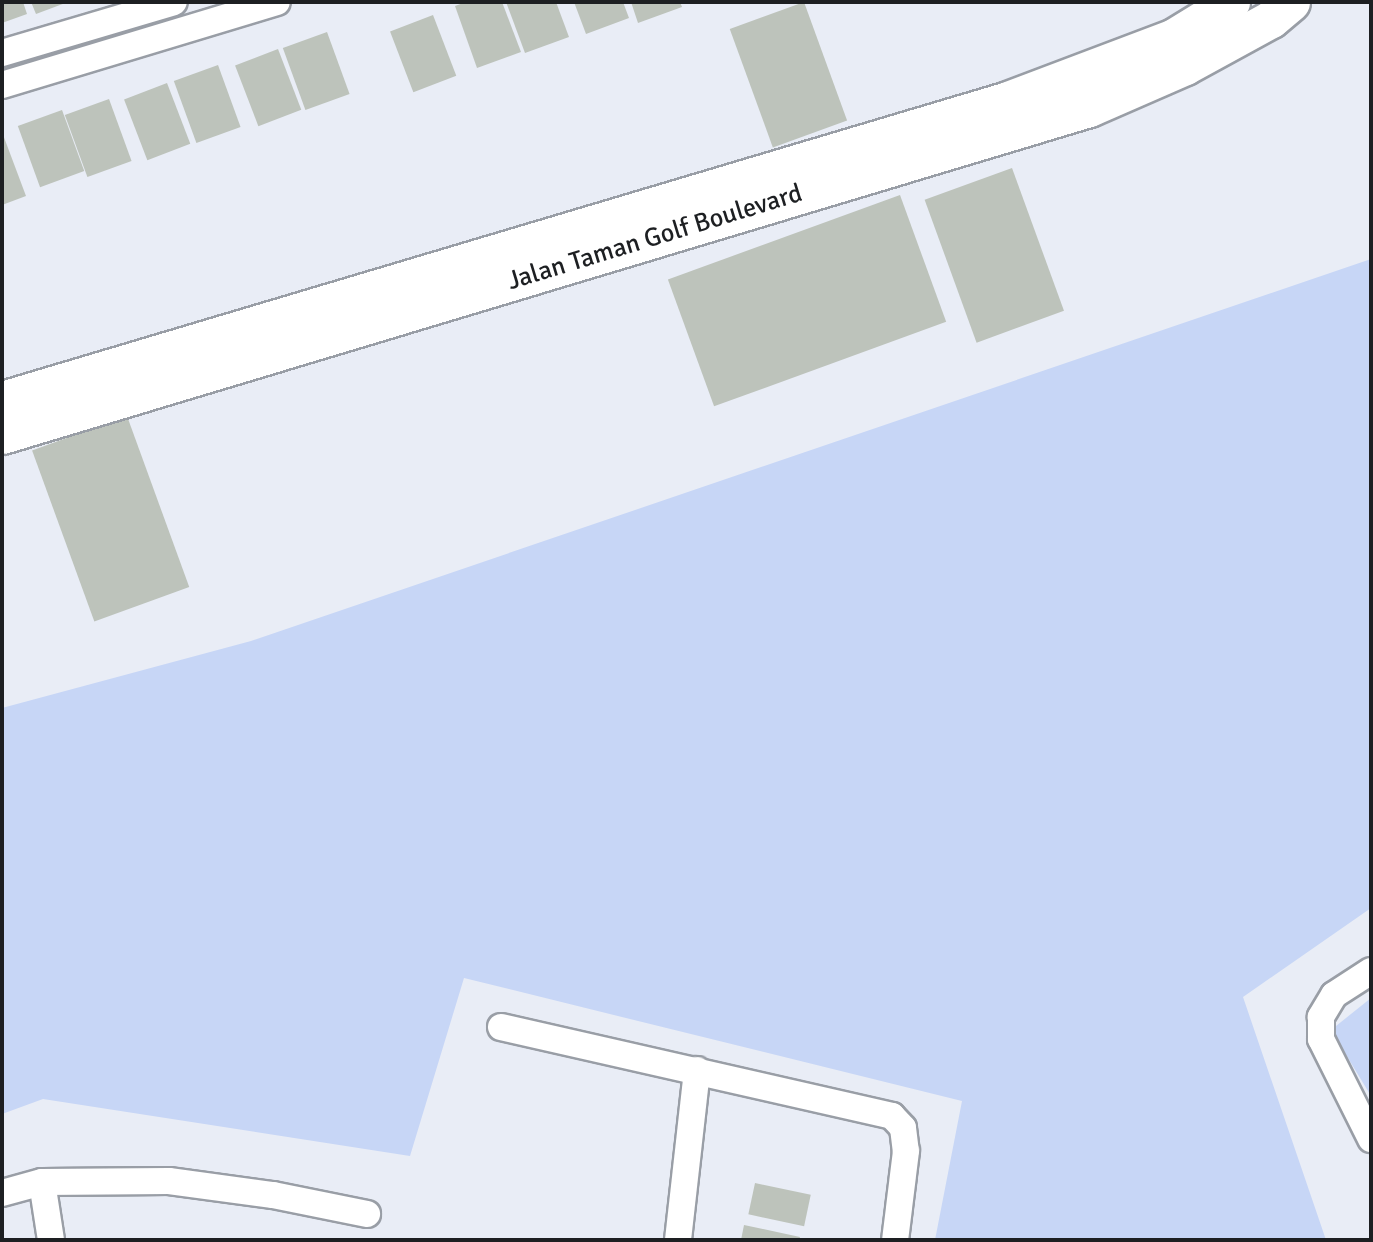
<!DOCTYPE html>
<style>
body{margin:0}
#map{position:relative;width:1373px;height:1242px;overflow:hidden;background:#e9edf6;font-family:Signika,sans-serif}
div>[style]{position:absolute}
[style*='--x']{left:calc(var(--x)*1px);top:calc(var(--y)*1px);width:calc(var(--w)*1px);rotate:calc(var(--a)*1deg)}
.green>*{inset:0;background:#c7d6f6}
.building>*{inset:0;background:#bdc3bb;transform-origin:0 0}
.roads{filter:drop-shadow(2px 0 #999ea6) drop-shadow(-2px 0 #999ea6) drop-shadow(0 2px #999ea6) drop-shadow(0 -2px #999ea6)}
.street>*{height:26px;margin:-13px;padding:0 13px;transform-origin:13px;border-radius:13px;background:#fff}
.secondary>*{height:37px;margin:-18.5px;padding:0 18.5px;transform-origin:18.5px;border-radius:18.5px;background:#fff}
span{translate:-50% -50%;white-space:nowrap;text-align:center;line-height:1.15;-webkit-text-stroke:5px #fff;paint-order:stroke}
.street-label{font-size:26px;color:#1d1f22}
.frame{position:absolute;inset:0;border:4px solid #1d1f22;pointer-events:none}
</style>
<div id="map">
<div class="green">
<div style="clip-path:polygon(1371px 259px,1371px 908px,1243px 997px,1326px 1240px,935px 1240px,962px 1101px,464px 978px,410px 1156px,43px 1099px,2px 1114px,2px 708px,251px 641px)"></div>
<div style="clip-path:polygon(1371px 998px,1371px 1096px,1331px 1030px)"></div>
</div>
<div class="building">
<div style="clip-path:polygon(2px 2px,23px 2px,27px 14px,2px 23px)"></div>
<div style="clip-path:polygon(31px 2px,68px 2px,36px 14px)"></div>
<div style="clip-path:polygon(466px 2px,502px 2px,521px 52px,477px 68px,455px 6px)"></div>
<div style="clip-path:polygon(506px 2px,556px 2px,569px 37px,525px 53px)"></div>
<div style="clip-path:polygon(574px 2px,623px 2px,629px 18px,586px 34px)"></div>
<div style="clip-path:polygon(631px 2px,680px 2px,682px 7px,638px 23px)"></div>
<div style="left:804px;top:2px;width:126px;height:79px;rotate:70deg"></div>
<div style="left:433px;top:15px;width:65px;height:46px;rotate:69deg"></div>
<div style="left:327px;top:32px;width:66px;height:47px;rotate:70deg"></div>
<div style="left:278px;top:49px;width:65px;height:46px;rotate:69deg"></div>
<div style="left:218px;top:65px;width:66px;height:47px;rotate:70deg"></div>
<div style="left:167px;top:83px;width:65px;height:46px;rotate:69deg"></div>
<div style="left:109px;top:99px;width:66px;height:47px;rotate:70deg"></div>
<div style="left:62px;top:110px;width:65px;height:47px;rotate:70deg"></div>
<div style="clip-path:polygon(2px 132px,26px 196px,2px 205px)"></div>
<div style="left:1012px;top:168px;width:152px;height:93px;rotate:70deg"></div>
<div style="left:900px;top:195px;width:135px;height:247px;rotate:70deg"></div>
<div style="left:127px;top:416px;width:182px;height:101px;rotate:70deg"></div>
<div style="left:755px;top:1183px;width:57px;height:32px;rotate:12deg"></div>
<div style="clip-path:polygon(744px 1225px,800px 1237px,799px 1240px,741px 1240px)"></div>
</div>
<div class="roads">
<div class="street">
<div style="--x:2;--y:53;--w:179;--a:-16.5"></div>
<div style="--x:2;--y:85;--w:287;--a:-16.8"></div>
<div style="--x:1371;--y:971;--w:44;--a:147"></div>
<div style="--x:1334;--y:995;--w:26;--a:121"></div>
<div style="--x:1321;--y:1017;--w:22;--a:90"></div>
<div style="--x:1321;--y:1039;--w:112;--a:63.4"></div>
<div style="--x:501;--y:1027;--w:401;--a:12.8"></div>
<div style="--x:892;--y:1116;--w:16;--a:47"></div>
<div style="--x:903;--y:1128;--w:23;--a:83"></div>
<div style="--x:906;--y:1151;--w:90;--a:97"></div>
<div style="--x:42;--y:1182;--w:59;--a:81.2"></div>
<div style="--x:2;--y:1193;--w:41;--a:-15.4"></div>
<div style="--x:42;--y:1182;--w:127;--a:-0.5"></div>
<div style="--x:169;--y:1181;--w:105;--a:7.7"></div>
<div style="--x:273;--y:1195;--w:96;--a:11.4"></div>
<div style="--x:678;--y:1240;--w:171;--a:-83.6"></div>
</div>
<div class="secondary">
<div style="--x:2;--y:400;--w:1047;--a:-16.6"></div>
<div style="--x:1005;--y:101;--w:181;--a:-20.7"></div>
<div style="--x:1174;--y:37;--w:67;--a:-31.6"></div>
<div style="--x:2;--y:435;--w:1135;--a:-16.74"></div>
<div style="--x:1089;--y:108;--w:105;--a:-23.6"></div>
<div style="--x:1185;--y:66;--w:98;--a:-28.7"></div>
<div style="--x:1271;--y:19;--w:26;--a:-40"></div>
</div>
</div>
<div class="street-label">
<span style="left:655px;top:238px;rotate:-17deg">Jalan Taman Golf Boulevard</span>
</div>
<div class="frame"></div>
</div>
